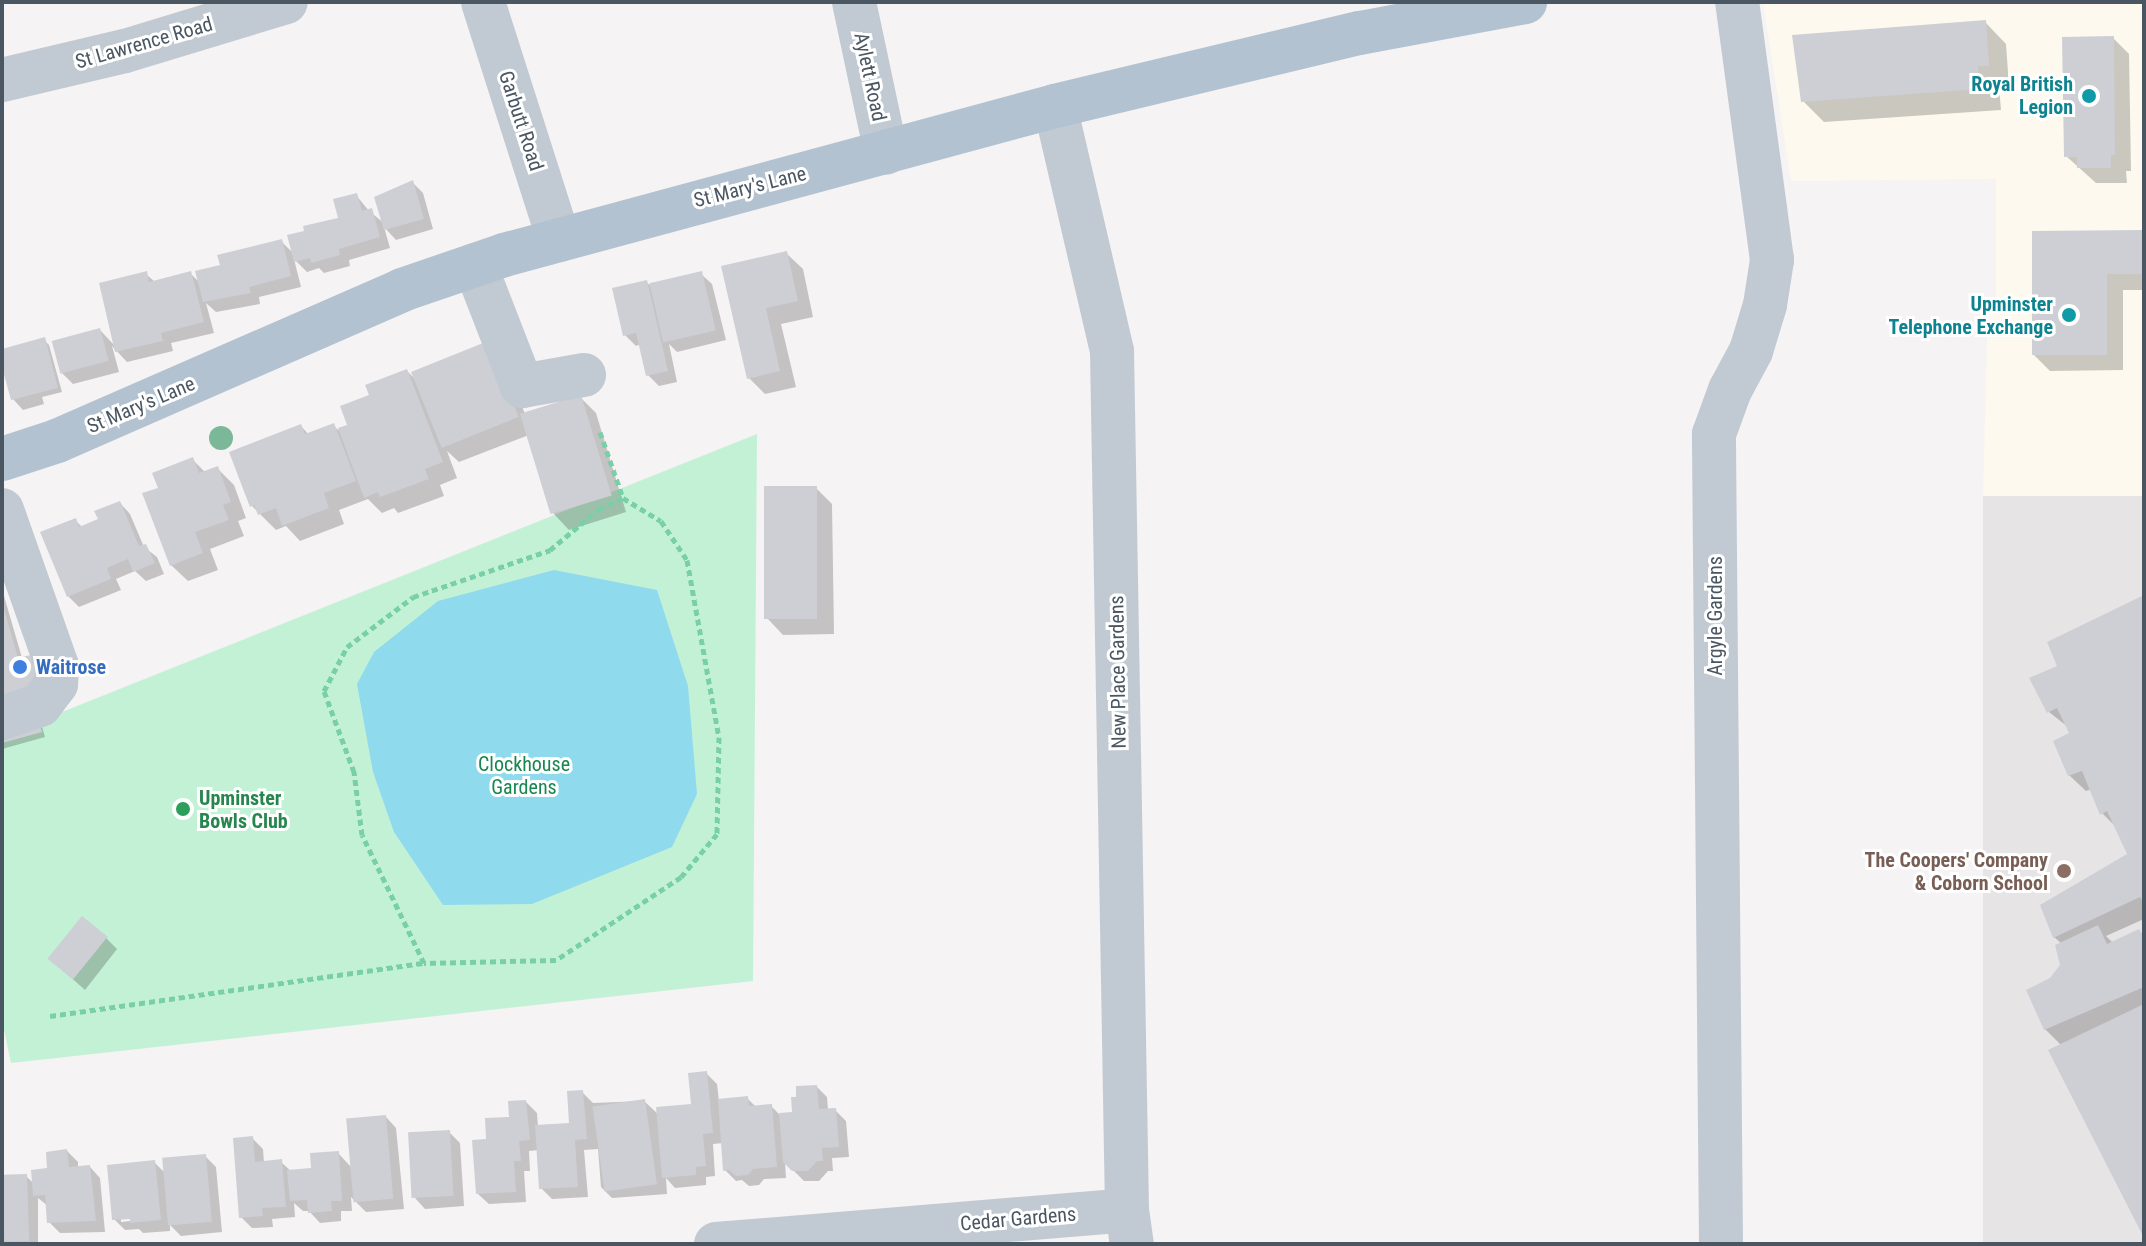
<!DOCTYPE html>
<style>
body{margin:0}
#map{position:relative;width:2146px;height:1246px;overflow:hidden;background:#f5f3f3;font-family:"Roboto Condensed",sans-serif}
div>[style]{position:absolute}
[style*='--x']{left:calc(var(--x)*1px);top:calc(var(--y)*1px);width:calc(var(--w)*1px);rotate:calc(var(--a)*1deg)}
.commercial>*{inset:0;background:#fdf9ef}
.education>*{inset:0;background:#e6e4e5;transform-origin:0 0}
.green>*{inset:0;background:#c3f1d5}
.water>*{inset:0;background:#90daee}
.shadow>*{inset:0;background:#0003}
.building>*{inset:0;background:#cdcfd5;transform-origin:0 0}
.path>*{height:5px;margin-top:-2.5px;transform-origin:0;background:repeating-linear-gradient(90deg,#7ad0a6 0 6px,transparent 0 10px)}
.minor>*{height:44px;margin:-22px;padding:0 22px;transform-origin:22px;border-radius:22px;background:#c1cad2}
.major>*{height:44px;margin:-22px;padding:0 22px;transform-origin:22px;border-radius:22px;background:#b3c2d1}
.trees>*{width:24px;height:24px;margin:-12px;border-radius:50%;background:#7bb799}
.dots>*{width:22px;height:22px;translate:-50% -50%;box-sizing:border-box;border:4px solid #fff;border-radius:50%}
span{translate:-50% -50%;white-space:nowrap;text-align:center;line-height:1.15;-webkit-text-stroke:6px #fff;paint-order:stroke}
.street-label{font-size:20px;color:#4a5661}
.culture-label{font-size:20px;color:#0d838f;font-weight:700}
.right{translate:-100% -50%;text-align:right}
.shop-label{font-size:20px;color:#366cbe;font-weight:700}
.left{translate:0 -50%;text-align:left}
.park-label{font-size:20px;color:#17864f}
.leisure-label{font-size:20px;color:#27864d;font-weight:700}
.education-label{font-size:20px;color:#785e54;font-weight:700}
.frame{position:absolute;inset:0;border:4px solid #4a5661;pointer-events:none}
</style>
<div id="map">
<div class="commercial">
<div style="clip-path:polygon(1763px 2px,2144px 2px,2144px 497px,1983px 496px,1988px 299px,1996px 298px,1996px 179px,1791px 181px)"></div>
</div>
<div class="education">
<div style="left:1983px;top:496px;width:161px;height:748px"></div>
</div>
<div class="green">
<div style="clip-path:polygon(757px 434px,753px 981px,11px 1063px,2px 1020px,2px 736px)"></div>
</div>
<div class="water">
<div style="clip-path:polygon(554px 570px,657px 590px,688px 686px,697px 794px,672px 847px,532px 904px,443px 905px,394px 832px,373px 772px,357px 684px,374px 652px,438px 601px)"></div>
</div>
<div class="shadow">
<div style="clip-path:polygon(1985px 22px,2006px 44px,2009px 86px,1999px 87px,2001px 110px,1824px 122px,1803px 101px)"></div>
<div style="clip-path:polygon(2113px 38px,2129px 54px,2131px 171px,2126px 171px,2127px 183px,2096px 183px,2066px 156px)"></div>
<div style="clip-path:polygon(413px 183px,423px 193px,433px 229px,396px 240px,384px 227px,390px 248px,349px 260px,350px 266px,324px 273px,319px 268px,307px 272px,294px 259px,301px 287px,259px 297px,260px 304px,216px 312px,206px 303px,214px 333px,171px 343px,173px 351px,127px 362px,112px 346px,119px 372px,73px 384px,62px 373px,100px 330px,115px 346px,146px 274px,155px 282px,191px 274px,200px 283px,223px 267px,281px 241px,294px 254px,341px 219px,356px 195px,369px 211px,384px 223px)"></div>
<div style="clip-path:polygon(2144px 232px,2144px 290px,2123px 290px,2123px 370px,2050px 371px,2034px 355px)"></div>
<div style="clip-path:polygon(786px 253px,803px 269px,813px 317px,781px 324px,796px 387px,765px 394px,749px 378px,723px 267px)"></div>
<div style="clip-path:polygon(701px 274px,712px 284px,726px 340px,677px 352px,669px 344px,677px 382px,659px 386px,648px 375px,641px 344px,636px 346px,625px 335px,646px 282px,651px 286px)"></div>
<div style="clip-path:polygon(44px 340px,49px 345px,62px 392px,42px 397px,44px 404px,23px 410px,13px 399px,2px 351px)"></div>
<div style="clip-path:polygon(504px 359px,525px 414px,580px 397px,596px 413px,626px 512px,569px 530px,553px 513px,529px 435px,459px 462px,447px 451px,457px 478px,440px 485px,444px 496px,398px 513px,394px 508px,382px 513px,368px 499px,339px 510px,344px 524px,300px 541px,286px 526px,276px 530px,252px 506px,301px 426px,309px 435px,333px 425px,338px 430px,349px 426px,372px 396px,407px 371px,418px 382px)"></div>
<div style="clip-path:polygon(193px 460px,206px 473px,218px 469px,234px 485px,246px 518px,238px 521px,244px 536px,210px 549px,218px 570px,188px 581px,171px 565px,160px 489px)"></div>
<div style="clip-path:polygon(816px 488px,832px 504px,834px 634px,783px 635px,767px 618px)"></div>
<div style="clip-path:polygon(120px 503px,130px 514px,144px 547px,157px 557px,164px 574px,146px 581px,135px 571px,116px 579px,121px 590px,79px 607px,68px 596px,75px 520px,83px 528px,100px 520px)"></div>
<div style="clip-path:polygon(2px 589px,45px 737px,2px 749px)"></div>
<div style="clip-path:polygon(2144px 597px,2144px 919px,2106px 936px,2113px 943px,2139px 931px,2144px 937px,2144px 1233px,2062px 1046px,2045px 1029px,2052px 980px,2063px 965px,2062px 944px,2054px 937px,2130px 854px,2118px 829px,2102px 813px,2092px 789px,2086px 791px,2069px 775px,2071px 734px,2068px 727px,2049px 712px,2059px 667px)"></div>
<div style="clip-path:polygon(106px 938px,117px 949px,85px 990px,50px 959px)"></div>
<div style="clip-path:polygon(706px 1073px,717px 1084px,719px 1101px,747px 1098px,756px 1107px,771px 1106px,780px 1115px,794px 1114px,817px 1087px,827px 1097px,828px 1110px,835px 1110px,846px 1121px,849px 1157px,832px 1158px,833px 1171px,828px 1171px,819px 1181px,804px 1181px,785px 1162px,786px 1178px,764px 1179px,759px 1185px,749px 1186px,742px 1180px,736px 1181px,725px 1170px,723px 1143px,713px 1144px,715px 1176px,706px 1177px,706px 1185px,675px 1188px,666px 1178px,667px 1194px,612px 1198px,601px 1187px,598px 1149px,584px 1150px,588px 1197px,552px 1199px,541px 1188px,539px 1150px,529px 1151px,530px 1171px,524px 1171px,526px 1202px,489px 1204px,478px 1194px,489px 1141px,526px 1102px,537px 1113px,538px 1127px,571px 1125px,582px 1092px,593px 1103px,644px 1101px,659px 1115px,693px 1106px)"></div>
<div style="clip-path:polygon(386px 1117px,396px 1128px,404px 1209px,366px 1212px,351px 1197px,352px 1211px,341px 1211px,341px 1221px,320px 1223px,309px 1211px,303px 1211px,294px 1203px,295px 1217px,272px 1219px,273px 1227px,252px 1228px,241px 1217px,252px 1138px,263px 1149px,264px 1163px,281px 1162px,292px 1172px,313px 1170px,338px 1153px,352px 1168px)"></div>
<div style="clip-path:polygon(449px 1132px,460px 1143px,464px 1206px,425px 1209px,415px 1198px)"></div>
<div style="clip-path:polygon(67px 1151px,78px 1162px,78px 1168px,90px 1167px,100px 1178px,105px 1232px,60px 1233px,49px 1222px,48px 1206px,38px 1198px,38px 1244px,2px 1244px,2px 1178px,26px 1176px,34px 1184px)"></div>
<div style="clip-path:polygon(evenodd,205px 1156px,216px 1167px,222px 1232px,181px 1236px,170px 1225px,170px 1231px,143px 1233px,139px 1229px,125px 1230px,114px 1219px,154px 1162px,165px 1173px,205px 1156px,121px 1217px,140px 1220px,121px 1222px,121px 1217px)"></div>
</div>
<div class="building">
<div style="clip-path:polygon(1986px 20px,1989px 66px,1978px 66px,1980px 89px,1801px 102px,1792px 35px)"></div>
<div style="clip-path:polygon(2114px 36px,2115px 155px,2111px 155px,2111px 168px,2077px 168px,2077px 157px,2064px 157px,2062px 37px)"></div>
<div style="clip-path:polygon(413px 180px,424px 219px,384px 230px,374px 197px)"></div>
<div style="clip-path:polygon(357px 193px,362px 211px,372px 208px,380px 237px,339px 249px,340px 255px,311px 263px,310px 258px,294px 262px,287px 235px,304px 231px,303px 226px,338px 218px,333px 199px)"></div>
<div style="clip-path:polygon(2144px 230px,2144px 274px,2107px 274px,2107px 355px,2032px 355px,2032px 231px)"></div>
<div style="clip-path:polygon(282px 239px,291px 276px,249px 287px,251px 293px,203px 302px,195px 271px,220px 265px,217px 255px)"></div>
<div style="clip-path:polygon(787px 251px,798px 301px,766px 308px,780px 371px,747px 379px,721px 266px)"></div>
<div style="clip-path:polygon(147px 271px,149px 282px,191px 271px,204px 322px,161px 333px,163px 341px,115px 352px,99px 283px)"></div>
<div style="left:702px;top:271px;width:61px;height:54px;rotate:77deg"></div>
<div style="clip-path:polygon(647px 280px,668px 371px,646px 376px,636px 333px,623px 336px,612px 288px)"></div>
<div style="left:100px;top:328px;width:34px;height:50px;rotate:75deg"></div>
<div style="clip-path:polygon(45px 337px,58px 388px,11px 400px,2px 367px,2px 349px)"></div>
<div style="left:488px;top:341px;width:82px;height:83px;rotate:68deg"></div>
<div style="clip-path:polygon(407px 369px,443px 462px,425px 469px,429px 479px,380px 497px,378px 492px,364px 498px,338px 428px,347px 425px,340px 406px,369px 395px,365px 385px)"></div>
<div style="left:581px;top:395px;width:105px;height:64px;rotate:73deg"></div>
<div style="clip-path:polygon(334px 423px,356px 481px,324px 493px,329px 508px,282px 526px,276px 508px,258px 515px,254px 505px,250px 507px,229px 452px,301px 424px,305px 434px)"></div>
<div style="clip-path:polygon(193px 457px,199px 473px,218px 466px,231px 502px,223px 505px,229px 520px,195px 532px,203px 553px,170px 566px,142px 493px,158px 488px,152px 473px)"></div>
<div style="left:817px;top:486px;width:133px;height:53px;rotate:90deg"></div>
<div style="clip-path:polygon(120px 501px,139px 546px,146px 544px,155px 563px,133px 572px,128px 559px,107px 568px,111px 579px,67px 597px,40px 532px,76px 518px,79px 527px,98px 519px,94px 511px)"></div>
<div style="clip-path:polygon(2144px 595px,2144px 903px,2140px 897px,2053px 938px,2040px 905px,2127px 854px,2107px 811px,2100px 815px,2082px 771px,2068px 776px,2053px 741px,2069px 733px,2057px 708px,2047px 713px,2029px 678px,2057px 666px,2047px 642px)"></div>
<div style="clip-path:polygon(2px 602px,18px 658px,35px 654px,40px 686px,30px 695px,42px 732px,2px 743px)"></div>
<div style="left:82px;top:916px;width:33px;height:55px;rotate:39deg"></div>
<div style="clip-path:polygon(2098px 925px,2107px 944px,2139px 929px,2144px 937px,2144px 987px,2044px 1030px,2026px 990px,2050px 978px,2060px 965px,2055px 945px)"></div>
<div style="clip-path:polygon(2144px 1004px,2144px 1238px,2048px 1050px)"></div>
<div style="clip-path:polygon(707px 1071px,713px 1133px,703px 1134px,706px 1166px,696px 1167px,696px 1175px,662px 1178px,656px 1107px,691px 1104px,688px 1073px)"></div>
<div style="clip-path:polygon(817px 1085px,819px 1109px,836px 1108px,839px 1147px,822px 1148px,823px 1161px,817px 1161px,808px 1171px,792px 1171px,783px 1162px,779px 1113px,792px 1112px,791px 1097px,796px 1097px,796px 1086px)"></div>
<div style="clip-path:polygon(583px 1090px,587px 1139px,575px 1140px,578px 1187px,539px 1189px,535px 1125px,569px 1123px,567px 1091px)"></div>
<div style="clip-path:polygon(748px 1096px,749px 1106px,772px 1104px,777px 1167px,753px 1169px,748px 1175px,736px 1176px,729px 1170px,723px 1171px,718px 1099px)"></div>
<div style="left:645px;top:1099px;width:86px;height:53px;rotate:82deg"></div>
<div style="clip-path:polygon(526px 1100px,530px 1140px,519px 1141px,521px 1161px,514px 1161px,516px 1192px,476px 1194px,472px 1140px,486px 1139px,485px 1118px,509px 1117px,508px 1101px)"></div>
<div style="left:386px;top:1115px;width:84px;height:40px;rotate:85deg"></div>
<div style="left:450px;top:1130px;width:66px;height:42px;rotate:87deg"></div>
<div style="clip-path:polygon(253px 1136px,255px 1162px,282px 1159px,286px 1207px,262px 1208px,263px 1216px,239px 1218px,233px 1138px)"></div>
<div style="clip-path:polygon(67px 1149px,69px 1167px,90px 1165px,96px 1221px,47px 1223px,45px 1195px,33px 1196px,31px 1170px,47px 1168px,46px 1152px)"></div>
<div style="clip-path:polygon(339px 1151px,342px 1201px,331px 1201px,332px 1211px,308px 1213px,307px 1200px,290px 1201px,287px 1170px,311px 1168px,310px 1153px)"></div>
<div style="left:206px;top:1154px;width:68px;height:44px;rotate:85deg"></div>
<div style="clip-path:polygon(155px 1160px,161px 1220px,130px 1223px,130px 1219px,112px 1220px,107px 1165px)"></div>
<div style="left:27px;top:1174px;width:67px;height:25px;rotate:88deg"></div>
</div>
<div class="path">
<div style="--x:600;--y:432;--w:70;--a:70.8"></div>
<div style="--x:623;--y:498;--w:44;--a:31.2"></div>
<div style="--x:661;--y:521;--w:47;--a:56.3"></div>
<div style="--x:687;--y:560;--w:180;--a:79.8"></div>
<div style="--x:719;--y:737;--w:97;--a:91.2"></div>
<div style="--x:717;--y:834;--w:56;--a:129.9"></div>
<div style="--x:681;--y:877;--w:150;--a:146.4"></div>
<div style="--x:556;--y:960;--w:132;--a:178.7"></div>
<div style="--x:424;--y:963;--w:142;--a:-115.8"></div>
<div style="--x:362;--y:835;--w:64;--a:-97.2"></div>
<div style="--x:354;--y:772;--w:86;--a:-110.3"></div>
<div style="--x:324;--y:691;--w:50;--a:-62.4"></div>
<div style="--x:347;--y:647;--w:83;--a:-37.1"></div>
<div style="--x:413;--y:597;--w:145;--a:-18.9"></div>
<div style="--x:550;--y:550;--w:64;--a:-39.9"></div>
<div style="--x:599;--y:509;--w:26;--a:-25"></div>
<div style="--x:50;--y:1016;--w:378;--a:-8.1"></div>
</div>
<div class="minor">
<div style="--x:483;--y:2;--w:250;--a:72.3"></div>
<div style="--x:854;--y:2;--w:154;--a:78"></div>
<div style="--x:2;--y:80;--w:126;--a:-13.3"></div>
<div style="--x:125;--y:51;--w:168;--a:-16.9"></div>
<div style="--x:1055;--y:106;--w:252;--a:76.9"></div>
<div style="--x:1112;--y:351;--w:859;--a:89"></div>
<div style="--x:1127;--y:1210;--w:34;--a:82"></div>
<div style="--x:475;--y:265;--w:130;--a:68.8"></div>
<div style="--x:522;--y:386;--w:63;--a:-10.1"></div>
<div style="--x:2;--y:510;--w:165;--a:70.6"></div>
<div style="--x:57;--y:666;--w:18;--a:93"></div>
<div style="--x:56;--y:684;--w:26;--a:127"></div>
<div style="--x:40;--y:705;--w:40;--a:161.1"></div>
<div style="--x:716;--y:1244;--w:412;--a:-4.7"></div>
<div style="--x:1721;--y:1244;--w:810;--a:-90.5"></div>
<div style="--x:1714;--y:434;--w:47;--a:-70"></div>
<div style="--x:1730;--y:390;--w:44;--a:-61.7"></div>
<div style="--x:1751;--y:351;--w:48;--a:-73.1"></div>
<div style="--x:1765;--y:305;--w:46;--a:-81.2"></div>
<div style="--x:1772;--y:260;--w:260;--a:-97.7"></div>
</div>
<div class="major">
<div style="--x:2;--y:459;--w:58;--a:-18.1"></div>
<div style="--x:57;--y:441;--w:377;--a:-23.6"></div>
<div style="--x:402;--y:290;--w:108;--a:-18.9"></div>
<div style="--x:504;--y:255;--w:571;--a:-15.13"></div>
<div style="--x:1055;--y:106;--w:314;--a:-13.5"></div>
<div style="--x:1360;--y:33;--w:168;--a:-10.6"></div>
</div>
<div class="trees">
<div style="left:221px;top:438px"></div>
</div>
<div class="dots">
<div style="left:2089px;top:96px;background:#0f9aa8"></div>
<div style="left:2069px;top:315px;background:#0f9aa8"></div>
<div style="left:20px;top:667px;background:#3f7fe0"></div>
<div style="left:183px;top:809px;background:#2e9e5b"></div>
<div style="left:2064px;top:871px;background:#8d6e63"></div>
</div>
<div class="street-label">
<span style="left:144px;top:43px;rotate:-16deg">St Lawrence Road</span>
<span style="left:870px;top:77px;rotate:78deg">Aylett Road</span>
<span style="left:521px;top:121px;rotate:72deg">Garbutt Road</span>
<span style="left:750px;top:187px;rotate:-14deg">St Mary's Lane</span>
<span style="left:141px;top:405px;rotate:-23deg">St Mary's Lane</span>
<span style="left:1715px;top:616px;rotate:-90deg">Argyle Gardens</span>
<span style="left:1118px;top:672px;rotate:-91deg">New Place Gardens</span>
<span style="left:1018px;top:1219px;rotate:-5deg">Cedar Gardens</span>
</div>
<div class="culture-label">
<span class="right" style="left:2073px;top:96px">Royal British<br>Legion</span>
<span class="right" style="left:2053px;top:316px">Upminster<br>Telephone Exchange</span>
</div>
<div class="shop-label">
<span class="left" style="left:36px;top:667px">Waitrose</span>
</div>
<div class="park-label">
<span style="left:524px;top:776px">Clockhouse<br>Gardens</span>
</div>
<div class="leisure-label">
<span class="left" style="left:199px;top:810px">Upminster<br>Bowls Club</span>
</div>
<div class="education-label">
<span class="right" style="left:2048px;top:872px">The Coopers' Company<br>&amp; Coborn School</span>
</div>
<div class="frame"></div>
</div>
